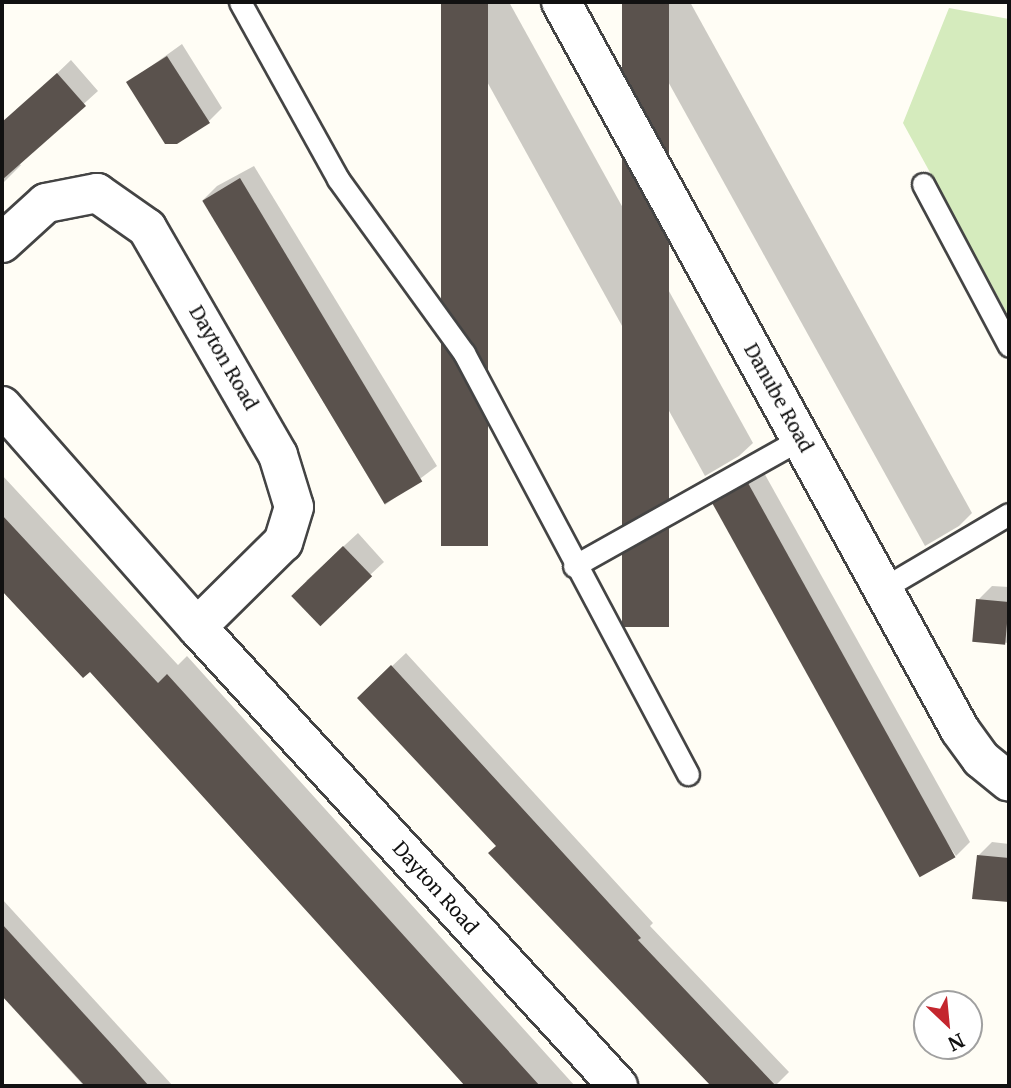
<!DOCTYPE html>
<style>
body{margin:0}
#map{position:relative;width:1011px;height:1088px;overflow:hidden;background:#fffdf5;font-family:Merriweather,serif}
div>[style]{position:absolute}
[style*='--x']{left:calc(var(--x)*1px);top:calc(var(--y)*1px);width:calc(var(--w)*1px);rotate:calc(var(--a)*1deg)}
.green>*{inset:0;background:#d5ebbd}
.shadow>*{inset:0;background:#0003}
.building>*{inset:0;background:#5a524d;transform-origin:0 0}
.roads{filter:drop-shadow(2px 0 #444) drop-shadow(-2px 0 #444) drop-shadow(0 2px #444) drop-shadow(0 -2px #444)}
.service>*{height:21px;margin:-10.5px;padding:0 10.5px;transform-origin:10.5px;border-radius:10.5px;background:#fff}
.minor>*{height:38px;margin:-19px;padding:0 19px;transform-origin:19px;border-radius:19px;background:#fff}
span{translate:-50% -50%;white-space:nowrap;text-align:center;line-height:1.15;-webkit-text-stroke:7px #fff;paint-order:stroke}
.street-label{font-size:19px;color:#111}
.frame{position:absolute;inset:0;border:4px solid #111;pointer-events:none}
.north{position:absolute;left:913px;top:990px;width:70px;height:70px;box-sizing:border-box;background:#fff;border:2px solid #a0a0a0;border-radius:50%;rotate:154deg;font-size:19px;font-weight:700;line-height:28px;text-align:center;color:#111}
.north::after{content:'';display:block;margin:auto;width:24px;height:32px;background:#c4262e;clip-path:polygon(50% 0,100% 100%,50% 72%,0 100%)}
</style>
<div id="map">
<div class="green">
<div style="clip-path:polygon(949px 8px,1009px 19px,1009px 317px,903px 123px)"></div>
</div>
<div class="shadow">
<div style="clip-path:polygon(443px 2px,509px 2px,753px 443px,739px 456px,705px 476px)"></div>
<div style="clip-path:polygon(624px 2px,690px 2px,972px 513px,959px 526px,925px 546px)"></div>
<div style="clip-path:polygon(182px 44px,222px 108px,208px 122px,129px 82px)"></div>
<div style="clip-path:polygon(71px 60px,98px 91px,18px 163px,21px 165px,2px 184px,2px 126px)"></div>
<div style="clip-path:polygon(254px 166px,437px 466px,385px 505px,203px 200px,217px 186px)"></div>
<div style="clip-path:polygon(763px 471px,970px 842px,956px 856px,715px 504px,728px 490px)"></div>
<div style="clip-path:polygon(2px 475px,178px 665px,187px 656px,575px 1086px,471px 1086px,90px 669px,83px 676px,2px 588px)"></div>
<div style="clip-path:polygon(358px 533px,384px 562px,370px 575px,306px 581px)"></div>
<div style="clip-path:polygon(992px 586px,1009px 587px,1009px 643px,974px 640px,978px 600px)"></div>
<div style="clip-path:polygon(406px 653px,653px 923px,650px 926px,789px 1072px,775px 1086px,713px 1086px,490px 853px,497px 846px,373px 684px)"></div>
<div style="clip-path:polygon(992px 842px,1009px 844px,1009px 901px,974px 897px,978px 856px)"></div>
<div style="clip-path:polygon(2px 899px,173px 1086px,84px 1086px,2px 996px)"></div>
</div>
<div class="building">
<div style="left:441px;top:2px;width:47px;height:544px"></div>
<div style="left:622px;top:2px;width:47px;height:625px"></div>
<div style="clip-path:polygon(167px 56px,210px 123px,177px 144px,165px 144px,126px 82px)"></div>
<div style="clip-path:polygon(57px 73px,86px 106px,2px 180px,2px 122px)"></div>
<div style="left:240px;top:178px;width:354px;height:44px;rotate:59deg"></div>
<div style="left:748px;top:483px;width:428px;height:41px;rotate:61deg"></div>
<div style="clip-path:polygon(2px 515px,158px 683px,167px 674px,540px 1086px,465px 1086px,90px 672px,83px 678px,2px 591px)"></div>
<div style="left:343px;top:546px;width:42px;height:72px;rotate:46deg"></div>
<div style="left:976px;top:599px;width:33px;height:43px;rotate:5deg"></div>
<div style="clip-path:polygon(391px 665px,641px 938px,638px 940px,776px 1086px,711px 1086px,488px 853px,496px 846px,357px 698px)"></div>
<div style="clip-path:polygon(977px 855px,1009px 858px,1009px 902px,972px 899px)"></div>
<div style="clip-path:polygon(2px 924px,117px 1050px,149px 1086px,85px 1086px,2px 996px)"></div>
</div>
<div class="roads">
<div class="service">
<div style="--x:240;--y:2;--w:202;--a:61"></div>
<div style="--x:338;--y:179;--w:215;--a:54.1"></div>
<div style="--x:464;--y:353;--w:477;--a:62"></div>
<div style="--x:923;--y:184;--w:183;--a:62"></div>
<div style="--x:574;--y:566;--w:259;--a:-29.3"></div>
<div style="--x:882;--y:589;--w:147;--a:-30.6"></div>
</div>
<div class="minor">
<div style="--x:561;--y:2;--w:830;--a:61.27"></div>
<div style="--x:960;--y:730;--w:36;--a:54"></div>
<div style="--x:981;--y:759;--w:36;--a:39"></div>
<div style="--x:2;--y:243;--w:59;--a:-42.3"></div>
<div style="--x:46;--y:203;--w:52;--a:-11.1"></div>
<div style="--x:97;--y:193;--w:61;--a:35"></div>
<div style="--x:147;--y:228;--w:262;--a:60"></div>
<div style="--x:278;--y:455;--w:54;--a:72.9"></div>
<div style="--x:294;--y:507;--w:37;--a:107"></div>
<div style="--x:283;--y:542;--w:121;--a:135.3"></div>
<div style="--x:2;--y:406;--w:295;--a:48.6"></div>
<div style="--x:197;--y:627;--w:623;--a:47.47"></div>
</div>
</div>
<div class="street-label">
<span style="left:223px;top:358px;rotate:60deg">Dayton Road</span>
<span style="left:778px;top:398px;rotate:61deg">Danube Road</span>
<span style="left:435px;top:888px;rotate:48deg">Dayton Road</span>
</div>
<div class="frame"></div>
<div class="north">N</div>
</div>
